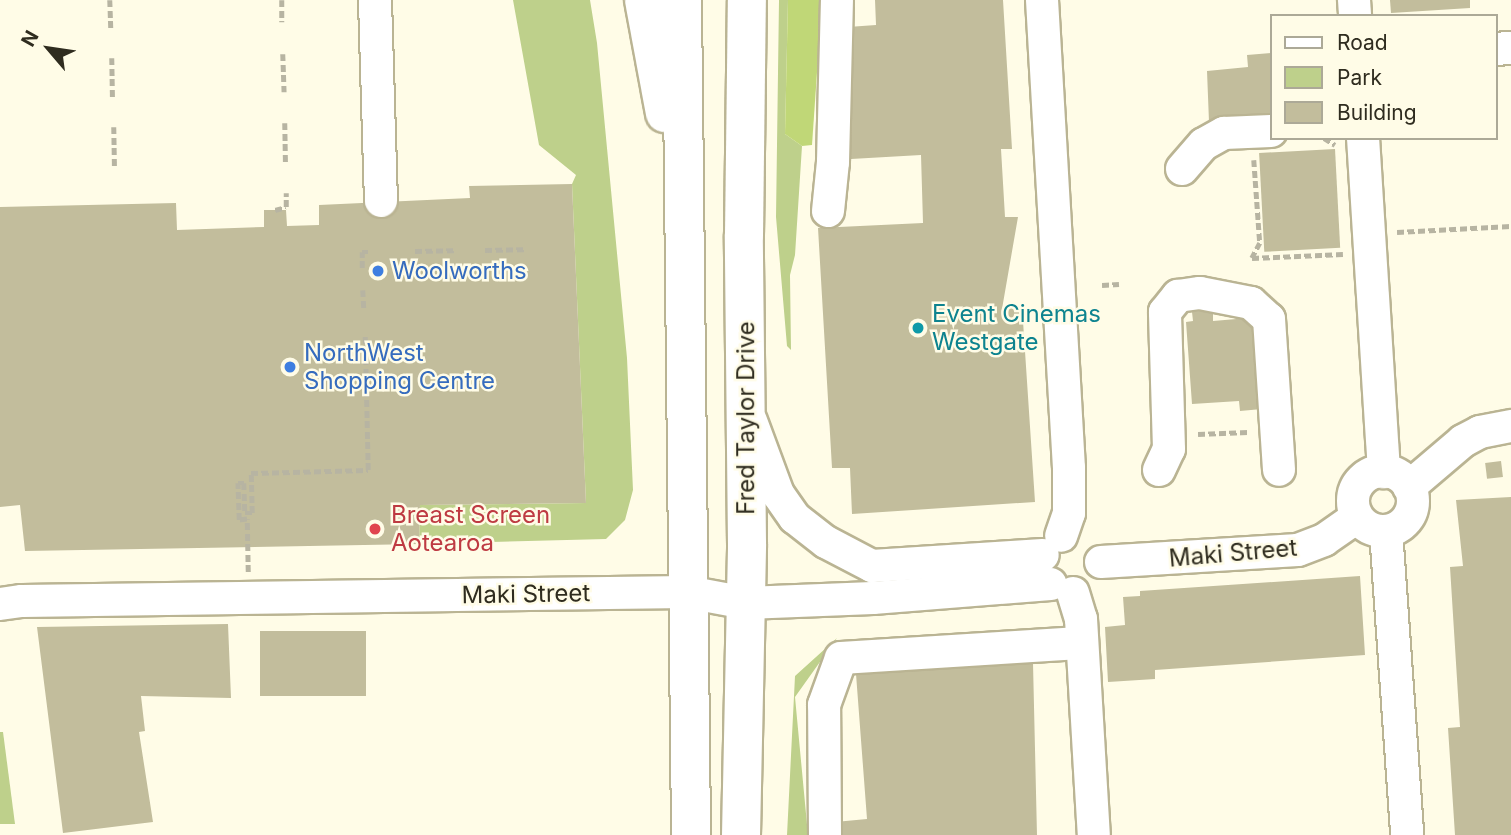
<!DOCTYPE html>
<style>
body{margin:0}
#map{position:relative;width:1511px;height:835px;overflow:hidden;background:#fffce7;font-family:Inter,sans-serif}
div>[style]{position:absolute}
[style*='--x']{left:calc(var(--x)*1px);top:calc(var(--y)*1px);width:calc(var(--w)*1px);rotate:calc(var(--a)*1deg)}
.green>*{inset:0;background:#bed08b}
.forest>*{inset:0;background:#c0d777}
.building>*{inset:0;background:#c2bd9c;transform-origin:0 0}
.path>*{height:4.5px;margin-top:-2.25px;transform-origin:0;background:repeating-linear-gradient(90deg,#b7b4a2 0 7px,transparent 0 10.5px)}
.roads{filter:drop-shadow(2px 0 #bab493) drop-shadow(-2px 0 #bab493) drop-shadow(0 2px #bab493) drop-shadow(0 -2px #bab493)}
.minor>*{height:32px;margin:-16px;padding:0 16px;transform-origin:16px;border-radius:16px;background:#fff}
.minor>.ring{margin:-16px;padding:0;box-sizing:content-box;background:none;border:32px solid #fff;border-radius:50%}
.major>*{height:38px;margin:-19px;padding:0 19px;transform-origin:19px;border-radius:19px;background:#fff}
.dots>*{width:19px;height:19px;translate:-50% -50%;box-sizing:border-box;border:4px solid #fffce7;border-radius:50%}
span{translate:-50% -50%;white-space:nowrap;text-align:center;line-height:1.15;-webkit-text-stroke:5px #fffce7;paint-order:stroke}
.shop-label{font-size:24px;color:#366cbe}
.left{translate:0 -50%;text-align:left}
.culture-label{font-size:24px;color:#0d838f}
.street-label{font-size:24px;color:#2f2c1f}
.health-label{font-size:24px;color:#be3a42}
.legend{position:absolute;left:1270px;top:14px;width:228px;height:126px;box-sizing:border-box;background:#fffce7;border:2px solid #aca997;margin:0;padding:9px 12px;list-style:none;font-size:21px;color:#2f2c1f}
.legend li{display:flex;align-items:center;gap:14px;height:35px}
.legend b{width:35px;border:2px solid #aca997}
.north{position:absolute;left:14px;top:14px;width:70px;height:70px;-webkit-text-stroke:5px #fffce7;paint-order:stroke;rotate:299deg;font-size:19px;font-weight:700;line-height:28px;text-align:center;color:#2f2c1f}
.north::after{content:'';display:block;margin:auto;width:24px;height:32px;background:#2f2c1f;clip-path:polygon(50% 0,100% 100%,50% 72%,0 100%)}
</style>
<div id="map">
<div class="green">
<div style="clip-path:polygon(513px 0,590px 0,597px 43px,627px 358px,633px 490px,625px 520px,606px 539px,419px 544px,420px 505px,586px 503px,572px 184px,576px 175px,539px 145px)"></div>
<div style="clip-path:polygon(779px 0,788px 0,785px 134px,802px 146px,795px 255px,790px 275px,791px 350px,787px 346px,776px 217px)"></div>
<div style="clip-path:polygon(837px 638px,795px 697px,808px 835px,787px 835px,795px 676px)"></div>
<div style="clip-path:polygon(0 732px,3px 732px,15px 824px,0 824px)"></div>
</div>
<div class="forest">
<div style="clip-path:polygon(788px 0,822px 0,812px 145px,802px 146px,785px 134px)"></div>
</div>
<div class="building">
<div style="clip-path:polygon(875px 0,1003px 0,1012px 149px,1001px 149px,1005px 217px,1018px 217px,1002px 309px,1022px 306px,1035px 502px,852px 514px,850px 468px,832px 468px,818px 228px,923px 223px,921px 155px,851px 159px,845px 46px,848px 27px,876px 25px)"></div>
<div style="clip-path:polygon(1390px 0,1470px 0,1470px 8px,1391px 13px)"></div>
<div style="clip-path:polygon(1271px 53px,1271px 118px,1209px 122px,1207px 71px,1248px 67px,1247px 55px)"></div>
<div style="left:1335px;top:149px;width:99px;height:76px;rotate:87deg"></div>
<div style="clip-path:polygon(572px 184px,586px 503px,420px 505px,419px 544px,25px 551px,20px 505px,0 507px,0 207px,176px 203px,177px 230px,264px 227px,264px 210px,286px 210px,287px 226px,319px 225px,319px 205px,470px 198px,469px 186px)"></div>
<div style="clip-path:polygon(1213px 310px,1213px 321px,1260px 317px,1262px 409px,1240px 411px,1239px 401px,1192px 404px,1186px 322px,1193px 321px,1192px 312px)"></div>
<div style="left:1501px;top:461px;width:16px;height:16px;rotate:83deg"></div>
<div style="clip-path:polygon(1511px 497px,1511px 835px,1455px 835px,1448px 728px,1460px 727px,1450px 567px,1463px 566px,1456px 500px)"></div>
<div style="clip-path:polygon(1360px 576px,1365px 655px,1155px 670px,1155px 679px,1108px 682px,1105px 627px,1125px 625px,1123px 597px,1140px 596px,1140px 591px)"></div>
<div style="clip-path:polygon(228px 624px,231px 698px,141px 696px,145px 731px,139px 732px,153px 822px,63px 833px,37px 627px)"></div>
<div style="left:366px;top:631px;width:65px;height:106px;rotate:90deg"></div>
<div style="clip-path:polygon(1033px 663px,1037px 835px,836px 835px,835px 822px,867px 819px,856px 674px)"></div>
</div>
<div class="path">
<div style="--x:110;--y:0;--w:28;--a:88"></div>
<div style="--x:282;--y:0;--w:22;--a:90"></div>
<div style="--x:283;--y:54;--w:38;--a:88"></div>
<div style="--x:112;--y:58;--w:39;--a:89"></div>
<div style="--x:285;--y:123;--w:39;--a:89"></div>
<div style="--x:114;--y:127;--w:39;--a:89"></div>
<div style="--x:1324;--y:138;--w:13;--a:32"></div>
<div style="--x:1254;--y:160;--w:83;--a:85.9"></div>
<div style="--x:1260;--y:243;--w:17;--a:118"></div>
<div style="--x:1252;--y:258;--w:91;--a:-2.5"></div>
<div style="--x:275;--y:210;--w:11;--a:-15"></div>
<div style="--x:286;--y:207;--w:14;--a:-90"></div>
<div style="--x:1397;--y:232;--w:114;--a:-3"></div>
<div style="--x:485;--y:250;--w:39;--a:-1"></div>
<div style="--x:415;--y:251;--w:39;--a:-1"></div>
<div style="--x:362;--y:268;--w:16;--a:-90"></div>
<div style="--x:362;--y:252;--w:6;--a:0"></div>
<div style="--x:1102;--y:285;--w:17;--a:-3"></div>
<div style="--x:363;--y:290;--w:18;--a:87"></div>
<div style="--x:1198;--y:434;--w:50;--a:-2.3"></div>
<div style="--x:248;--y:572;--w:53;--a:-91.1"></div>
<div style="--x:247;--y:519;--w:8;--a:173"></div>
<div style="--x:239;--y:520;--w:37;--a:-92"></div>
<div style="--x:238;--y:483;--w:6;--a:0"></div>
<div style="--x:244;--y:483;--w:30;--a:88"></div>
<div style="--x:245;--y:513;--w:7;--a:0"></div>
<div style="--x:252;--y:513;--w:40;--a:-91.4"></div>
<div style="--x:251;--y:473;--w:117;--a:-1.5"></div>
<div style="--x:368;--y:470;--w:134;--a:-91.3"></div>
</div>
<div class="roads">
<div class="minor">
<div style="--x:375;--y:0;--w:201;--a:88.3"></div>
<div style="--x:1042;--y:0;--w:469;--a:86.7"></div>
<div style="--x:1069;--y:468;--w:45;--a:90"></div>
<div style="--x:1069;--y:513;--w:24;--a:109"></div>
<div style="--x:1354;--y:0;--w:16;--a:86"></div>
<div style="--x:1495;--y:49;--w:16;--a:-4"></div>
<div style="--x:1363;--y:138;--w:335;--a:86.4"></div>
<div style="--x:1182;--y:169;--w:33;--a:-49"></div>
<div style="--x:1204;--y:144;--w:23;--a:-29"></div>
<div style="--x:1224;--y:133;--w:47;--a:-2.4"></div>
<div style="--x:828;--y:211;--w:49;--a:-84.2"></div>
<div style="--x:833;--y:162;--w:162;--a:-88.6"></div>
<div style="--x:751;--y:421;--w:78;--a:69.7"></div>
<div style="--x:778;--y:494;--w:29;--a:55"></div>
<div style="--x:795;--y:518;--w:39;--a:38"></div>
<div style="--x:826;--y:542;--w:52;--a:27.6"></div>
<div style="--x:872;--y:566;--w:171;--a:-3.7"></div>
<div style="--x:1159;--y:470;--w:23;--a:-65"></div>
<div style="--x:1169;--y:449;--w:137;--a:-91.7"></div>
<div style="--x:1165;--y:312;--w:21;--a:-51"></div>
<div style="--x:1178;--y:296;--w:22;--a:-8"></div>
<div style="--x:1200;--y:293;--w:52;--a:11.1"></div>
<div style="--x:1251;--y:303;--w:24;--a:42"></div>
<div style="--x:1269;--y:319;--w:151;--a:86.2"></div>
<div class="ring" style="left:1353px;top:471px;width:28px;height:28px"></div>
<div style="--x:1409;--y:487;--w:71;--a:-40.4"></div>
<div style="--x:1463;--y:441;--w:19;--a:-28"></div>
<div style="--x:1480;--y:432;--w:32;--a:-11"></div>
<div style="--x:1386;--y:531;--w:305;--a:86"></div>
<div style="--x:1101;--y:562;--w:197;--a:-3.5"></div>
<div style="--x:1298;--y:550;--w:28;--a:-21"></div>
<div style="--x:1324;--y:540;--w:40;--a:-34.9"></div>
<div style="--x:1073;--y:593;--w:27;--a:73"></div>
<div style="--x:1081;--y:619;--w:216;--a:86.6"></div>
<div style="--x:0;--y:604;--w:22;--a:-8"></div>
<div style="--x:22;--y:601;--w:665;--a:-0.78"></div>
<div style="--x:687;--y:592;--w:60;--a:10.6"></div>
<div style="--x:746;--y:603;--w:127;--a:-2.3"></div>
<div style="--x:873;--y:598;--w:178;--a:-4.5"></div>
<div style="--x:825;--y:835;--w:130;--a:-90.4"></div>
<div style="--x:824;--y:705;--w:50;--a:-70.1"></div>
<div style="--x:841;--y:658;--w:239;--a:-3.6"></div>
</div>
<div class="major">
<div style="--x:644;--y:0;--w:115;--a:79.5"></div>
<div style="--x:682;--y:0;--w:835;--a:89.38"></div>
<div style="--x:741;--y:835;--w:291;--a:-88.8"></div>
<div style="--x:747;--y:544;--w:309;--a:-90.6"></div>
<div style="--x:744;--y:235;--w:235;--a:-89.3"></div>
</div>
</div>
<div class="dots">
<div style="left:378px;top:271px;background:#3f7fe0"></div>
<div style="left:918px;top:328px;background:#0f9aa8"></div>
<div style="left:290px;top:367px;background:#3f7fe0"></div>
<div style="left:375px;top:529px;background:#e0444e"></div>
</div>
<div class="shop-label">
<span class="left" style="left:392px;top:271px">Woolworths</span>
<span class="left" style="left:304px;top:367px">NorthWest<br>Shopping Centre</span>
</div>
<div class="culture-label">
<span class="left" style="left:932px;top:328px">Event Cinemas<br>Westgate</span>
</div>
<div class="street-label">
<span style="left:746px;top:418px;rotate:-90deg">Fred Taylor Drive</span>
<span style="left:1233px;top:553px;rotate:-5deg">Maki Street</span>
<span style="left:526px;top:594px;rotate:-1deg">Maki Street</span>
</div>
<div class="health-label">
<span class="left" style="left:391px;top:529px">Breast Screen<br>Aotearoa</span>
</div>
<ul class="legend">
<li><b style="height:9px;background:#fff"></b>Road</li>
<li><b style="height:19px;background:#bed08b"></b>Park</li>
<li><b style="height:19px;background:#c2bd9c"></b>Building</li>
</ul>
<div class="north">N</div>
</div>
